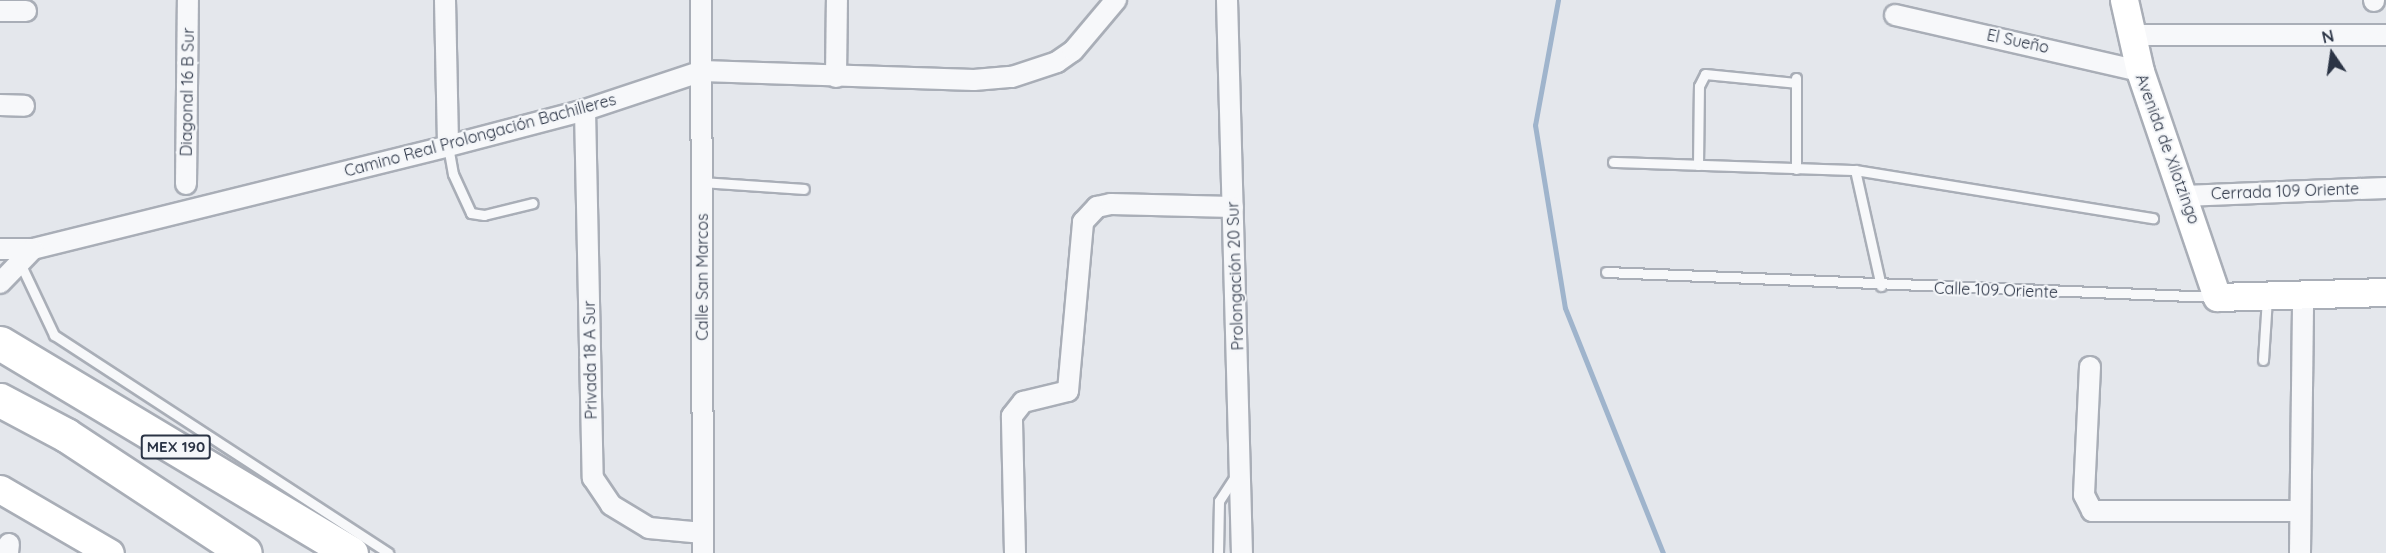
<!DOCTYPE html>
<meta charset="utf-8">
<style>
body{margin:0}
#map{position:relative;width:2386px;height:553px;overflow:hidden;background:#e4e7ec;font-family:Quicksand,sans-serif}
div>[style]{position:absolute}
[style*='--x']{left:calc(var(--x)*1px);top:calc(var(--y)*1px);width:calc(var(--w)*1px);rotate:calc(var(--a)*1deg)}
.stream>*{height:5px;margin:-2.5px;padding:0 2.5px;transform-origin:2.5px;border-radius:2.5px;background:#9fb4cc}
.roads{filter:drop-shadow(2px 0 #a9aeb7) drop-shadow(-2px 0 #a9aeb7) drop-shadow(0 2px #a9aeb7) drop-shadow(0 -2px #a9aeb7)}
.lane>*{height:9px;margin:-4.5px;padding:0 4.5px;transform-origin:4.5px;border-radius:4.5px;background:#f7f8fa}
.street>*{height:20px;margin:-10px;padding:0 10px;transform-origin:10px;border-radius:10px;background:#f7f8fa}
.secondary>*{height:27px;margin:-13.5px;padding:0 13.5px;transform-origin:13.5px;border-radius:13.5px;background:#fff}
.highway>*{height:33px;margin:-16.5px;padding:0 16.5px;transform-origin:16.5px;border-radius:16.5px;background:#fff}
span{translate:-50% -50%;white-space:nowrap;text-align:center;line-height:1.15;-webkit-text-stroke:4.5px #f4f6f9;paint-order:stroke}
.shield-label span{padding:2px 4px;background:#f4f6f9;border:2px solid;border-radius:4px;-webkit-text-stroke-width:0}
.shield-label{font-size:15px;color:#2b3445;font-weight:700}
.street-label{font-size:16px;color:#2b3445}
.north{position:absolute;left:2302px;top:24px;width:60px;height:60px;-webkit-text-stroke:4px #f4f6f9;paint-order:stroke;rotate:347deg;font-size:16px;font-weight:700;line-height:24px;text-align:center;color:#2b3445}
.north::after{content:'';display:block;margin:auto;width:21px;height:27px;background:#2b3445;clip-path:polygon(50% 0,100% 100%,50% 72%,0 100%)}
</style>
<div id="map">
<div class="stream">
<div style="--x:1558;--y:0;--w:127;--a:100.4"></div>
<div style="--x:1535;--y:125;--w:185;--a:80.7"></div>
<div style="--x:1565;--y:308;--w:264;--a:68.2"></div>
</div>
<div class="roads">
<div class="lane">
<div style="--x:1796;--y:78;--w:91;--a:90"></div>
<div style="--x:448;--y:146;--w:28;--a:80"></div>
<div style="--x:453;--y:174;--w:43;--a:65.2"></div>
<div style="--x:471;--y:213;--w:13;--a:9"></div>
<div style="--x:484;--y:215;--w:50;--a:-13.8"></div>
<div style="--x:1613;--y:162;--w:242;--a:1.9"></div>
<div style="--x:1855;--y:170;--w:302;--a:9.2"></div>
<div style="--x:1698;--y:165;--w:79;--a:-89.3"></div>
<div style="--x:1699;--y:86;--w:13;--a:-63"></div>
<div style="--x:1705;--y:74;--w:91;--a:5.6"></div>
<div style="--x:1855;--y:170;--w:119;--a:77.4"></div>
<div style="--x:702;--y:182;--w:102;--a:3.9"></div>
<div style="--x:20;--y:263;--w:80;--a:64.7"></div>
<div style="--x:54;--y:335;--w:399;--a:33.1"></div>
<div style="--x:1606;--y:272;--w:610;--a:2.35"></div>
<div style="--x:2263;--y:360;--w:62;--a:-86.3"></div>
<div style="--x:1218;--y:553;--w:52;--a:-88.9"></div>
<div style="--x:1219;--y:501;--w:35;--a:-57"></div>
</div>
<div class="street">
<div style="--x:445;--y:0;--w:146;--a:88.8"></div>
<div style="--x:701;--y:0;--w:553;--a:89.79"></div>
<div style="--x:1227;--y:0;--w:553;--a:88.45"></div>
<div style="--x:2374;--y:0;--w:1;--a:90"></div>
<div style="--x:0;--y:11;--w:26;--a:0"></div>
<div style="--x:1895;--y:15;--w:251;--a:12.9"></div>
<div style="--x:2130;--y:35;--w:256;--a:0"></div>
<div style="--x:836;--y:77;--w:77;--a:-89.3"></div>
<div style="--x:0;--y:105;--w:24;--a:2"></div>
<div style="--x:585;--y:110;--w:368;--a:88.8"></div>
<div style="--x:593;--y:478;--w:32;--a:56"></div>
<div style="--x:611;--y:505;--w:44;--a:31.2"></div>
<div style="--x:649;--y:528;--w:54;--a:5.3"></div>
<div style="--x:186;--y:184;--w:184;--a:-89.4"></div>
<div style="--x:2184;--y:196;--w:202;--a:-2.3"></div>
<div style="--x:0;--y:249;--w:33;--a:0"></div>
<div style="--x:33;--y:249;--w:428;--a:-13.9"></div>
<div style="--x:448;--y:146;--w:142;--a:-14.7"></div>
<div style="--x:585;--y:110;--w:123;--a:-18.4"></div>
<div style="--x:702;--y:71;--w:272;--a:1.9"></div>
<div style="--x:974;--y:80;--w:38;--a:-5"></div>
<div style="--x:1012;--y:77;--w:47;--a:-18.4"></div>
<div style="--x:1057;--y:62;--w:19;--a:-35"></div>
<div style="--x:1073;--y:51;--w:67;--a:-49.9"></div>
<div style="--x:0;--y:283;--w:47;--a:-45.9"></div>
<div style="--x:2090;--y:367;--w:128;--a:92.7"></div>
<div style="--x:2084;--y:495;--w:18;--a:63"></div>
<div style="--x:2092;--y:511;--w:208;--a:0"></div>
<div style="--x:8;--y:553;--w:9;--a:-84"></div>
<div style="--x:1015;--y:553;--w:137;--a:-91.3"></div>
<div style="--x:1012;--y:416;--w:18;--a:-52"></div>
<div style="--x:1023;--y:402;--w:46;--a:-13.7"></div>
<div style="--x:1068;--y:391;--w:170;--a:-84.9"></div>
<div style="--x:1083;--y:222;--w:21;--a:-47"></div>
<div style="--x:1097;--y:207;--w:14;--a:-12"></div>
<div style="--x:1111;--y:204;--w:122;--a:1.4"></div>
<div style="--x:2300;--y:553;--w:257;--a:-89.3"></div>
</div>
<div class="secondary">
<div style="--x:2124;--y:0;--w:73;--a:77.3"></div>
<div style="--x:2140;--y:71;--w:239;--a:71.2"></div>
<div style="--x:2217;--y:297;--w:169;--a:-1.7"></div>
<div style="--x:0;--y:489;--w:127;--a:30.2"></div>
</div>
<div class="highway">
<div style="--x:0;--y:343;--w:409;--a:30.9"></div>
<div style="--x:0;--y:400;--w:75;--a:27.9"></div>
<div style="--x:66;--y:435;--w:214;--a:33.4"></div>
</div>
</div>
<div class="shield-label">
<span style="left:176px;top:447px">MEX 190</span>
</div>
<div class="street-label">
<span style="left:2018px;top:41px;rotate:12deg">El Sueño</span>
<span style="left:187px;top:92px;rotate:-89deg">Diagonal 16 B Sur</span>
<span style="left:480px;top:135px;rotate:-15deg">Camino Real Prolongación Bachilleres</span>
<span style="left:2168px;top:149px;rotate:70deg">Avenida de Xilotzingo</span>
<span style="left:2285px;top:191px;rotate:-2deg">Cerrada 109 Oriente</span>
<span style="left:1235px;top:276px;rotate:-92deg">Prolongación 20 Sur</span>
<span style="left:702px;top:277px;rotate:-90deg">Calle San Marcos</span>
<span style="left:1996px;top:290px;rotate:2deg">Calle 109 Oriente</span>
<span style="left:590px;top:360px;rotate:-91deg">Privada 18 A Sur</span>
</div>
<div class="north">N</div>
</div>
